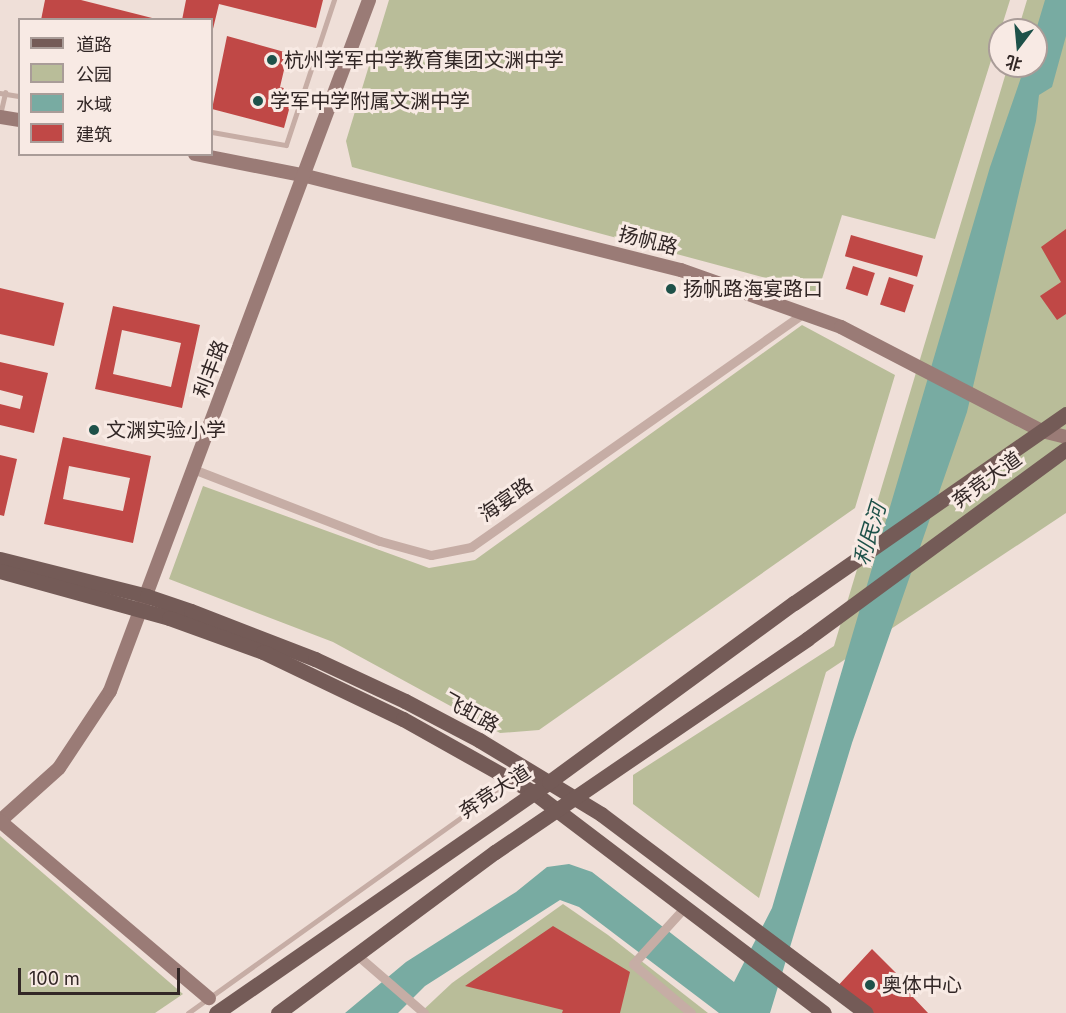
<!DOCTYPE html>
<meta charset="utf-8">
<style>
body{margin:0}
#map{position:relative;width:1066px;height:1013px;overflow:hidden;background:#efdfd8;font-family:Inter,"Noto Sans SC",sans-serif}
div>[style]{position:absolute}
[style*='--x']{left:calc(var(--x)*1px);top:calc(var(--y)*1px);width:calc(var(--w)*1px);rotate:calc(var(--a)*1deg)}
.green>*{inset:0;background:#b9bd99}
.water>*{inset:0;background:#78aba2}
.building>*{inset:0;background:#c04846;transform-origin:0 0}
.lane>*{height:4.5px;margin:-2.25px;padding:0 2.25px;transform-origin:2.25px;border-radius:2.25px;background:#c6ada5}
.street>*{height:9px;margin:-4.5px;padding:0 4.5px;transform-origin:4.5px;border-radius:4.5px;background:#c6ada5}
.secondary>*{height:14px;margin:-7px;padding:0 7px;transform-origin:7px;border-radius:7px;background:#9a7b76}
.primary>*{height:15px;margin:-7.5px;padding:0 7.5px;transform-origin:7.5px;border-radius:7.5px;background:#745b57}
.dots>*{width:16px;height:16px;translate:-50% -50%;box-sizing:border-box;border:3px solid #f8eae4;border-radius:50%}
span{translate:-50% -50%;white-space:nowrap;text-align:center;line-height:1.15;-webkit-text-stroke:6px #f8eae4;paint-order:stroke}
.poi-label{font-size:20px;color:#322726}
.left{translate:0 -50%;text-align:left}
.street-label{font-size:20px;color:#322726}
.water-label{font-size:21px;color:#1e5149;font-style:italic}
.legend{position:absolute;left:18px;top:18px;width:195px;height:138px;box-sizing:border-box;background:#f8eae4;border:2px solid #a99c98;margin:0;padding:8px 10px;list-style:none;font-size:18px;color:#322726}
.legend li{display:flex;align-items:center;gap:12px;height:30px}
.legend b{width:30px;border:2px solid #a99c98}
.north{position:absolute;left:988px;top:18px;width:60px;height:60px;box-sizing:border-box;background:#f8eae4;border:2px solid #a99c98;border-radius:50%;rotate:196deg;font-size:16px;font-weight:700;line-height:24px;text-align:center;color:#322726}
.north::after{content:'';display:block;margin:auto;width:21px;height:27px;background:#1e5149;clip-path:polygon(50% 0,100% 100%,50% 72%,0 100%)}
.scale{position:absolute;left:18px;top:968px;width:162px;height:27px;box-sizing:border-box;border:3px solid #322726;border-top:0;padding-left:8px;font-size:18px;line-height:21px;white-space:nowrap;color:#322726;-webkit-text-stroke:4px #f8eae4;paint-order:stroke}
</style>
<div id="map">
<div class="green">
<div style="clip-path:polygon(389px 0,1010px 0,935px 239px,842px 215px,816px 298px,766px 278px,352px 167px,346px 141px)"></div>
<div style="clip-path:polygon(1027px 0,1066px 0,1066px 513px,826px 672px,759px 898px,633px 804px,633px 775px,834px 646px,1008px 66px,1036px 66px,1036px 30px,1018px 30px)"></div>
<div style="clip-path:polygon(802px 325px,895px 375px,855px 508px,539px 730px,500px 733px,333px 642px,169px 579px,203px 486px,429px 568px,475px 560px)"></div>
<div style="clip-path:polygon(0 836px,183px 994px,155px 1013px,0 1013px)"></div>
<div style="clip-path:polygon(563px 904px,608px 935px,708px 1013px,420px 1013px,452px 983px)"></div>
</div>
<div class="water">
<div style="clip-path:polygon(1045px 0,1066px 0,1066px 36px,1052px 87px,1039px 95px,1036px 121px,967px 412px,852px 743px,770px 1013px,719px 1013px,579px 907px,560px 900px,425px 986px,398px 1013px,345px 1013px,406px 962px,516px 892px,547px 867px,569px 864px,592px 872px,734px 982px,772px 908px,990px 167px,1025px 66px,1036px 66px,1036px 30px)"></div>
</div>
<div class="building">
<div style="clip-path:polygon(45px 0,81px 0,160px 20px,41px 20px)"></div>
<div style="clip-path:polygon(186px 0,323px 0,316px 28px,219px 4px,212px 33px,212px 20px,182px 20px)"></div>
<div style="clip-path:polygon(227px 36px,288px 53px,280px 87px,294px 91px,284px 128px,212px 109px)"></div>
<div style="clip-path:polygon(1066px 229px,1066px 314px,1057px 320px,1040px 296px,1061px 282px,1041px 247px)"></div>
<div style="left:851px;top:235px;width:75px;height:22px;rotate:16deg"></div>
<div style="left:853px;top:266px;width:23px;height:24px;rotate:18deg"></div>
<div style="left:889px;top:277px;width:26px;height:29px;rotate:18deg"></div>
<div style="clip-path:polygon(0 288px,64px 303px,54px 346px,0 334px)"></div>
<div style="clip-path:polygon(evenodd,113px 306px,200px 325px,182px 408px,95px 389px,113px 306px,122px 330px,181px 343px,171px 387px,113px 374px,122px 330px)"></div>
<div style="clip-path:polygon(0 362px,48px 373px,34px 433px,0 425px,0 404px,20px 409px,23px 396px,0 390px)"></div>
<div style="clip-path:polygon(evenodd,63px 437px,151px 456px,133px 543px,44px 524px,63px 437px,69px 466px,130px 478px,123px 511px,63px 499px,69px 466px)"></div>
<div style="clip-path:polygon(0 455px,17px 459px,4px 516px,0 515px)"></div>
<div style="clip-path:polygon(553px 926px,630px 972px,620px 1013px,562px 1013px,563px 1010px,465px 986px)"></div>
<div style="clip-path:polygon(872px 949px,900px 977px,897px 980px,928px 1013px,860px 1013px,835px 989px)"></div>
</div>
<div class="lane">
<div style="--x:0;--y:93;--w:20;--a:9"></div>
<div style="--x:0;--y:115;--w:23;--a:-77"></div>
<div style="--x:212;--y:132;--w:75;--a:10"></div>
<div style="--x:286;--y:145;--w:153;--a:-71.7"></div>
<div style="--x:188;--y:1013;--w:397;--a:-35.6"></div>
</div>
<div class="street">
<div style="--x:193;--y:469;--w:200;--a:21.1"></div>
<div style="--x:380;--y:541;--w:53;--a:15.4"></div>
<div style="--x:431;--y:555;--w:41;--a:-11.3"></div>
<div style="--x:471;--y:547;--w:405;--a:-35.1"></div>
<div style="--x:685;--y:907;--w:77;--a:132.4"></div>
<div style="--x:633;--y:964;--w:76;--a:40.2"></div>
<div style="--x:357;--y:955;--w:89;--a:40.9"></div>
</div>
<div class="secondary">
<div style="--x:0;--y:117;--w:20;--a:9"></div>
<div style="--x:195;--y:154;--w:113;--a:11.2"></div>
<div style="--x:306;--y:176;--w:387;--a:14.1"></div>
<div style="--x:681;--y:270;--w:170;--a:19.6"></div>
<div style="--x:841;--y:327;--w:226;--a:27.4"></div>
<div style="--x:1042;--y:431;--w:25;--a:14"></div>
<div style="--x:0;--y:821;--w:79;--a:-41.9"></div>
<div style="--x:59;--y:768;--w:92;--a:-56.5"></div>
<div style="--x:110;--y:691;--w:738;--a:-69.45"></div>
<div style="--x:0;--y:821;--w:274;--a:40.3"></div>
</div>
<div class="primary">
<div style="--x:0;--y:559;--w:152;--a:14.1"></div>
<div style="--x:147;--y:596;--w:46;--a:18.8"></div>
<div style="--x:191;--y:611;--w:133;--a:21.2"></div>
<div style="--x:315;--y:659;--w:99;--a:25"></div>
<div style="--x:405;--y:701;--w:84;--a:27.8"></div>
<div style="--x:479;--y:740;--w:143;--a:31.2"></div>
<div style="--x:601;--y:814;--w:331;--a:36.9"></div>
<div style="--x:0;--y:571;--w:175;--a:15.5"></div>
<div style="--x:169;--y:618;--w:100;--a:19.9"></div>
<div style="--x:263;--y:652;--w:155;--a:25.6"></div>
<div style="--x:403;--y:719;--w:149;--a:29.3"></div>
<div style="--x:533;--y:792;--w:365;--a:37.2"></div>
<div style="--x:216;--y:1013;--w:405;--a:-34.7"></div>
<div style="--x:549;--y:782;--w:303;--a:-36.2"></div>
<div style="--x:794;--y:603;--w:331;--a:-34.8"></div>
<div style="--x:278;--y:1013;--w:270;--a:-36.6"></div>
<div style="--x:495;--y:852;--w:378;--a:-34.3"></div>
<div style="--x:807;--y:639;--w:321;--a:-36.3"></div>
</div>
<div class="dots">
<div style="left:272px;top:60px;background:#1e5149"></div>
<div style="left:258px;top:101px;background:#1e5149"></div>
<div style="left:671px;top:289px;background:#1e5149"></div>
<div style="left:94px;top:430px;background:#1e5149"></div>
<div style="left:870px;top:985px;background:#1e5149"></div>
</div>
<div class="poi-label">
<span class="left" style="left:284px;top:60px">杭州学军中学教育集团文渊中学</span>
<span class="left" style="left:270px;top:101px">学军中学附属文渊中学</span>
<span class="left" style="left:683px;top:289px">扬帆路海宴路口</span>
<span class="left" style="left:106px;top:430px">文渊实验小学</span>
<span class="left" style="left:882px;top:985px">奥体中心</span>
</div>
<div class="street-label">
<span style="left:648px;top:241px;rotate:14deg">扬帆路</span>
<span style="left:211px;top:369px;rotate:-69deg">利丰路</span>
<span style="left:987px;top:480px;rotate:-36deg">奔竞大道</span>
<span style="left:506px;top:500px;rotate:-35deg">海宴路</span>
<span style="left:471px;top:713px;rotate:29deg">飞虹路</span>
<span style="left:495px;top:792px;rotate:-33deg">奔竞大道</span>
</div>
<div class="water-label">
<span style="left:870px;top:534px;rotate:-73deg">利民河</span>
</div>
<ul class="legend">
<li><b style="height:8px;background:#745b57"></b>道路</li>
<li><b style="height:16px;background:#b9bd99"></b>公园</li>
<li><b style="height:16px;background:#78aba2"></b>水域</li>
<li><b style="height:16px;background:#c04846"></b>建筑</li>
</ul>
<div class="north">北</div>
<div class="scale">100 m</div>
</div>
